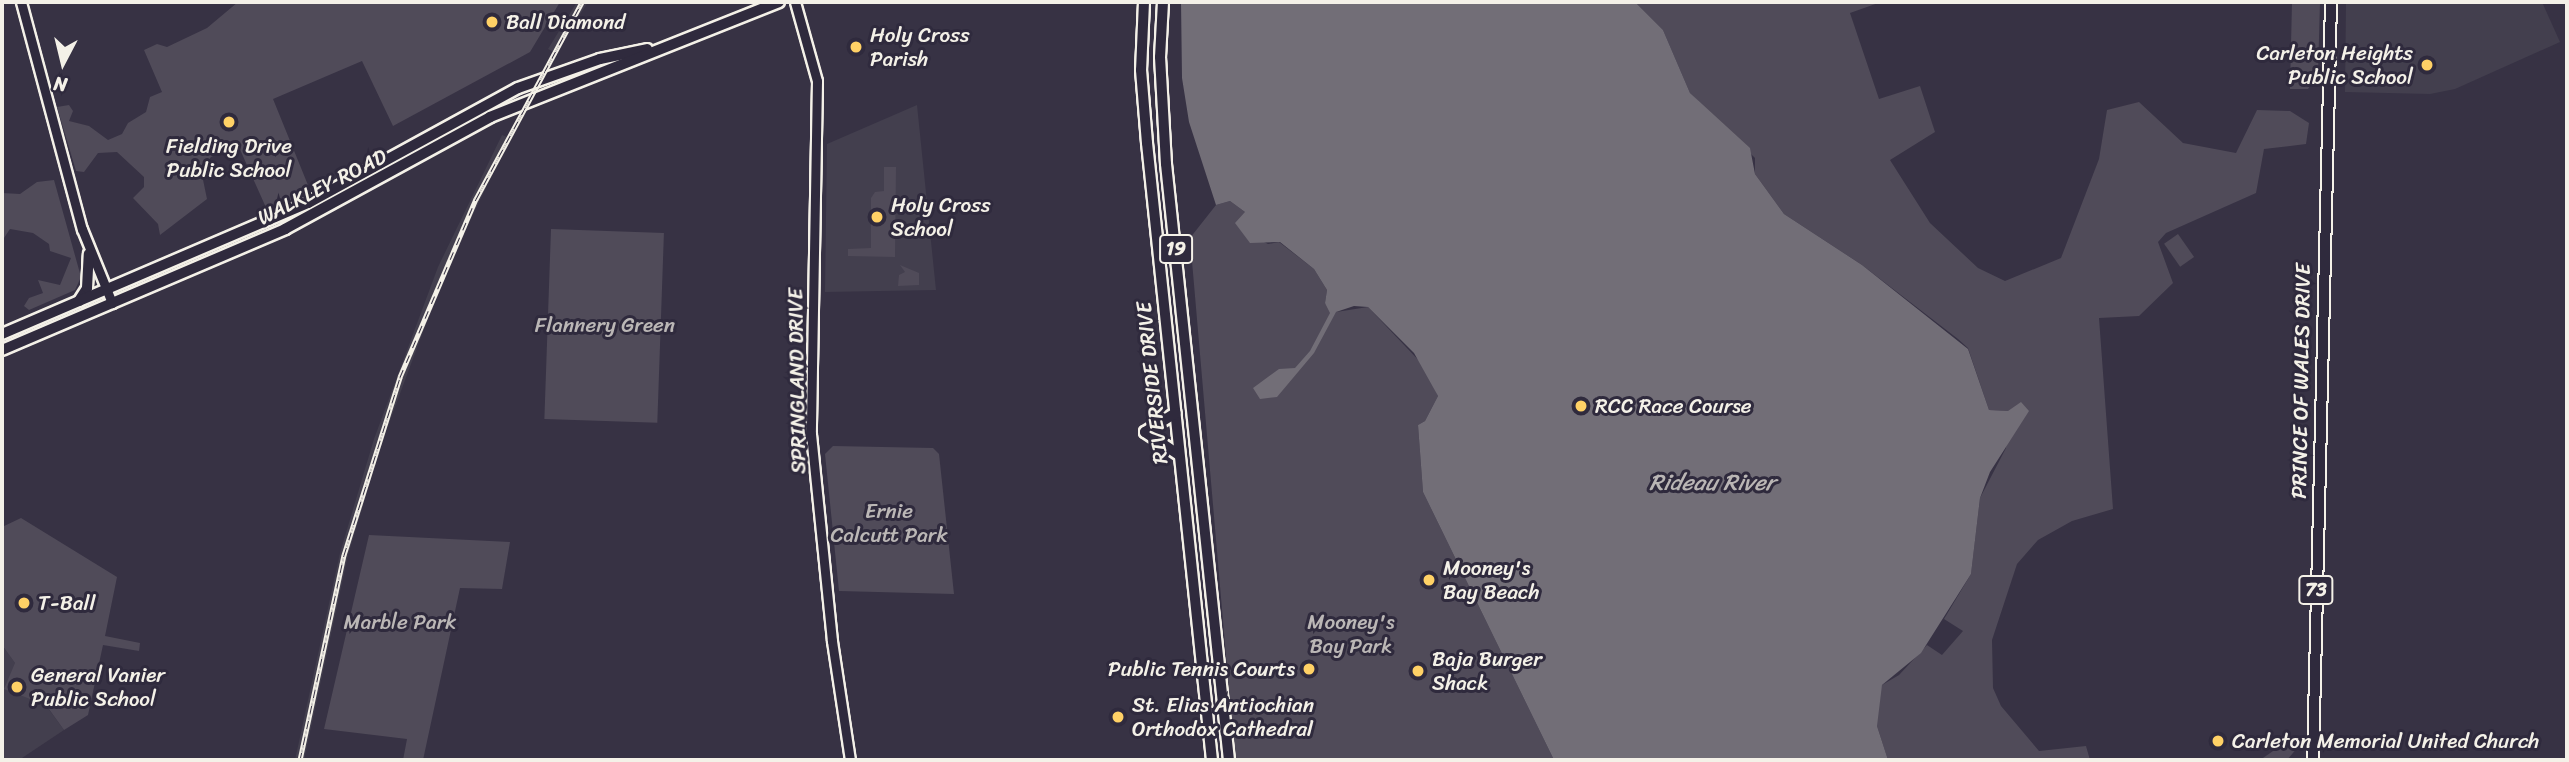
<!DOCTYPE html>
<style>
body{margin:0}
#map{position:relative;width:2569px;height:762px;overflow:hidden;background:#373244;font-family:Sriracha,sans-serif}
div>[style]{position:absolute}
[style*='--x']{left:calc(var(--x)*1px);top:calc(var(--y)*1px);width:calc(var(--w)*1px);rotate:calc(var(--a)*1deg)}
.built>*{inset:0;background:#433f4e}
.green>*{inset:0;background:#504b59;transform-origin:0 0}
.water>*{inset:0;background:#726e77}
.roads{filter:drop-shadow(2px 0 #f4f1e8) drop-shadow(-2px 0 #f4f1e8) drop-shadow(0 2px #f4f1e8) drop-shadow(0 -2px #f4f1e8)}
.minor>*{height:9px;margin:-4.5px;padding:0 4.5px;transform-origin:4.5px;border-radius:4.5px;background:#2f2a3d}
.major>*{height:10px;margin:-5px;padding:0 5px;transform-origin:5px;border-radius:5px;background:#2f2a3d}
.rail>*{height:5px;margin-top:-2.5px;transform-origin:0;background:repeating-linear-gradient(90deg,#2f2a3d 0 8px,#f4f1e8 0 16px);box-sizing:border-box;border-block:2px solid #f4f1e8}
.dots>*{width:19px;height:19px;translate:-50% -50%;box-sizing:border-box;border:4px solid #2f2a3d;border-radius:50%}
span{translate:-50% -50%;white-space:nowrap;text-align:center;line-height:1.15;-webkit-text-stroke:6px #2f2a3d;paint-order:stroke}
.shield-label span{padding:2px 5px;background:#2f2a3d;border:2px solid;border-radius:5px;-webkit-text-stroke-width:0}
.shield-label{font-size:19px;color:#f4f1e8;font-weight:700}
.poi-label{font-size:21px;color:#f4f1e8}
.left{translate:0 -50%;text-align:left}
.right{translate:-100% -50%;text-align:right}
.street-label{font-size:21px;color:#f4f1e8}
.park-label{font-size:21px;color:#bbb7b6}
.water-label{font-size:23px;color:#bab6b5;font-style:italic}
.frame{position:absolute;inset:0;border:4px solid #f4f1e8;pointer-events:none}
.north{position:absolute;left:28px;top:28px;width:70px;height:70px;-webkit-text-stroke:5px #2f2a3d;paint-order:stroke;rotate:187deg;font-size:19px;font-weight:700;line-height:28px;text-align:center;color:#f4f1e8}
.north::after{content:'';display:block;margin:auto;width:24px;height:32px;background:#f4f1e8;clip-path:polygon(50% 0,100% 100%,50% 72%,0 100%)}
</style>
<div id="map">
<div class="built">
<div style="clip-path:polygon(577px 2px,588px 2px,555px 53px,548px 49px)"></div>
<div style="clip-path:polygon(2346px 2px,2542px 2px,2560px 42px,2455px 89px,2430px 94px,2345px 92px)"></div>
<div style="clip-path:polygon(917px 105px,936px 290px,825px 292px,827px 144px)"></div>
<div style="clip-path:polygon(502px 135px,510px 138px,446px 270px,382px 442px,348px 555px,304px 760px,295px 760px,340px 553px,374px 439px,438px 267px)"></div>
<div style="clip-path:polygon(2px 645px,64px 730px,19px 760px,2px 760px)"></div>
</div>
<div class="green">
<div style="clip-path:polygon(238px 2px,560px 2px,530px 52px,393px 126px,362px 61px,273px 99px,310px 190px,268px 212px,238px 145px,211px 157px,201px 170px,207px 199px,160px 235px,158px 224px,133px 198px,144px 187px,144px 177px,117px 152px,98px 153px,84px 172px,76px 171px,57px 107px,69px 105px,73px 111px,69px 121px,89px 126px,108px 140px,122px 134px,128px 123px,146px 112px,150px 97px,162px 92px,144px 50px,157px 44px,167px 47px,207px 28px)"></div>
<div style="clip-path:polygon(1635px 2px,1881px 2px,1850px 13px,1879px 99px,1920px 86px,1935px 132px,1890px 160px,1930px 223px,1978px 268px,2005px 281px,2061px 258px,2099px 159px,2107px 110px,2139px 102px,2183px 143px,2236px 153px,2257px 110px,2290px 111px,2309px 123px,2306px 144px,2264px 149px,2256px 193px,2166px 233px,2158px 242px,2173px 283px,2139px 316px,2099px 318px,2113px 509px,2072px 521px,2038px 540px,2017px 564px,1992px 640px,1993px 688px,2001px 706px,2039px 751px,2086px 746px,2090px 760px,1888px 760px,1877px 726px,1876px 700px,1882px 685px,1899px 675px,1927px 645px,1942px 655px,1963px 631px,1944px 619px,1971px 574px,1980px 498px,2006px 448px,2008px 411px,1989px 410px,1968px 348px,1958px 339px,1862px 265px,1784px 214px,1755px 174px,1755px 158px,1690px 93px,1663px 30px)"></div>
<div style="clip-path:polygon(2292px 2px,2320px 2px,2318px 74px,2308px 89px,2290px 89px)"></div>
<div style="clip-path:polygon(884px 167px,896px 167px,895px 257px,848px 256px,848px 249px,871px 248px,871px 198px,875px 192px,884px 191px)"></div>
<div style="clip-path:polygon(54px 180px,81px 277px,75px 290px,29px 310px,24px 306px,29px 298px,43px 293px,38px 280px,60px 285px,71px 258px,50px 251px,49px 244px,33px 233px,10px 229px,2px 241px,2px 193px,20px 194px,37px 182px)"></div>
<div style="clip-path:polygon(1230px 201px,1245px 212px,1247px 233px,1268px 244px,1279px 242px,1314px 269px,1327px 290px,1325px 303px,1336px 312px,1368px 307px,1424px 366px,1438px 396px,1425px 421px,1418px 425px,1423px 492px,1554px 760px,1235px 760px,1190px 238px,1216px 205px)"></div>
<div style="left:551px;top:229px;width:113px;height:190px;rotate:2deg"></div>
<div style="left:2178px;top:234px;width:28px;height:17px;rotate:55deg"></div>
<div style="clip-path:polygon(900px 265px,919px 273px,919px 285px,898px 286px,899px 275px,905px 272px)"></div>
<div style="clip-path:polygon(833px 446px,933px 448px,939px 454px,954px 594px,839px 591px,825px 454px)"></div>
<div style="clip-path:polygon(21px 518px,117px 577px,105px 636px,140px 643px,139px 651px,103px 645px,88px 715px,64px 730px,46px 705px,4px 689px,15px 663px,2px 645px,2px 527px)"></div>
<div style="clip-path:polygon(369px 535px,510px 542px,502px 589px,460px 588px,423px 760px,403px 760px,407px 739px,324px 729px)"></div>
<div style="clip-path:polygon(2295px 736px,2298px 747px,2287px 760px,2260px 760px)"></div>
</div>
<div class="water">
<div style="clip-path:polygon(1181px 2px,1635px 2px,1663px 30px,1690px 93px,1750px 148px,1755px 174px,1784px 214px,1862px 265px,1968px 349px,1989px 410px,2008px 411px,2021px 402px,2029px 411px,1990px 472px,1980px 498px,1971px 574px,1921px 653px,1882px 685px,1877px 726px,1888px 760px,1554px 760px,1423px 492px,1418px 425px,1425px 421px,1438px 396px,1414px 353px,1368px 307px,1354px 306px,1336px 312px,1314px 353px,1277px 397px,1260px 399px,1253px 388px,1279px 369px,1295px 368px,1310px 351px,1330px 313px,1325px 303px,1327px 290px,1314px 269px,1280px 242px,1250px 243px,1235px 223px,1245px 212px,1230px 201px,1216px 205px,1189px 122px,1182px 78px)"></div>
</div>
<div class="roads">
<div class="minor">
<div style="--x:21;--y:2;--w:235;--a:75"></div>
<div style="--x:82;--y:229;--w:80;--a:67.9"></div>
<div style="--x:795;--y:2;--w:82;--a:74.4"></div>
<div style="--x:817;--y:81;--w:353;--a:91"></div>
<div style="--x:811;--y:434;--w:208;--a:84.2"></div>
<div style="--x:832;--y:641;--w:120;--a:81.4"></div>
</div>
<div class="major">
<div style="--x:1144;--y:2;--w:68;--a:92.5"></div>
<div style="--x:1141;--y:70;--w:73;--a:85.3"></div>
<div style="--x:1147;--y:143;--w:620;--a:83.99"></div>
<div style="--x:1163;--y:2;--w:55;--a:93.1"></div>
<div style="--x:1160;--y:57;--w:107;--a:86.8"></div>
<div style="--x:1166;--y:164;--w:599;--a:83.97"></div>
<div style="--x:79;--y:301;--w:15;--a:-58"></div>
<div style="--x:87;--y:288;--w:34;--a:-87"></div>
<div style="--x:2;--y:334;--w:333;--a:-23.2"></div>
<div style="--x:308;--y:203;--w:239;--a:-28.7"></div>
<div style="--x:518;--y:88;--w:87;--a:-19.5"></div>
<div style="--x:600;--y:59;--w:48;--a:-12"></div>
<div style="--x:2;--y:350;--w:308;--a:-23.1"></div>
<div style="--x:285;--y:229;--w:234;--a:-28.6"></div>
<div style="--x:490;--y:117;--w:311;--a:-21.7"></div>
<div style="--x:1145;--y:432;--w:40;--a:34"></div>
<div style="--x:1145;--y:432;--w:36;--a:-32"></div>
<div style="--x:2313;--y:760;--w:758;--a:-88.64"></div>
</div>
</div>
<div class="rail">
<div style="--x:300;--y:760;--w:210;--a:-77.9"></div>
<div style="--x:344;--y:555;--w:187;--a:-72.5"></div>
<div style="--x:400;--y:377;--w:194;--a:-66.9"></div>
<div style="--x:476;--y:199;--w:224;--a:-61.7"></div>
</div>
<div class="dots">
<div style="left:492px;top:22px;background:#ffd166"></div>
<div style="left:856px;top:47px;background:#ffd166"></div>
<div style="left:2427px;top:65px;background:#ffd166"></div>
<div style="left:229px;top:122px;background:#ffd166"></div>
<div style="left:877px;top:217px;background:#ffd166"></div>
<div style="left:1581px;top:406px;background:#ffd166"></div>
<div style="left:1429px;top:580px;background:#ffd166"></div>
<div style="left:24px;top:603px;background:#ffd166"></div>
<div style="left:1309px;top:669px;background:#ffd166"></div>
<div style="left:1418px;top:671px;background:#ffd166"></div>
<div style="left:17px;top:687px;background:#ffd166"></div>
<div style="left:1118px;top:717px;background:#ffd166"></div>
<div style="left:2218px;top:741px;background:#ffd166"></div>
</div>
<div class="shield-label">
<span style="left:1176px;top:249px">19</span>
<span style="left:2316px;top:590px">73</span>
</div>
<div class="poi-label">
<span class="left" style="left:506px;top:22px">Ball Diamond</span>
<span class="left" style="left:870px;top:47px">Holy Cross<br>Parish</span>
<span class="right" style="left:2413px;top:65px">Carleton Heights<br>Public School</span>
<span style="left:229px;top:158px">Fielding Drive<br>Public School</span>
<span class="left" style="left:891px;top:217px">Holy Cross<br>School</span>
<span class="left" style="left:1595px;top:406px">RCC Race Course</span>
<span class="left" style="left:1443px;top:580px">Mooney's<br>Bay Beach</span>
<span class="left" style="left:38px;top:603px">T-Ball</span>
<span class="left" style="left:1432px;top:671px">Baja Burger<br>Shack</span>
<span class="right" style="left:1295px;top:669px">Public Tennis Courts</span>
<span class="left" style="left:31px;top:687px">General Vanier<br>Public School</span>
<span class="left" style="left:1132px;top:717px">St. Elias Antiochian<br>Orthodox Cathedral</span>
<span class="left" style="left:2232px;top:741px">Carleton Memorial United Church</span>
</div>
<div class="street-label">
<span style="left:322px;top:187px;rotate:-27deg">WALKLEY ROAD</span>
<span style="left:797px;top:381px;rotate:-91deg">SPRINGLAND DRIVE</span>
<span style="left:2301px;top:381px;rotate:-89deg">PRINCE OF WALES DRIVE</span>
<span style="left:1152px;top:383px;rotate:-96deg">RIVERSIDE DRIVE</span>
</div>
<div class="park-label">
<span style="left:605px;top:325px">Flannery Green</span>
<span style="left:889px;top:523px">Ernie<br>Calcutt Park</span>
<span style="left:400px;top:622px">Marble Park</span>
<span style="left:1351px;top:634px">Mooney's<br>Bay Park</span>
</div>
<div class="water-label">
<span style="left:1712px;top:483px">Rideau River</span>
</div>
<div class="frame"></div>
<div class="north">N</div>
</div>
